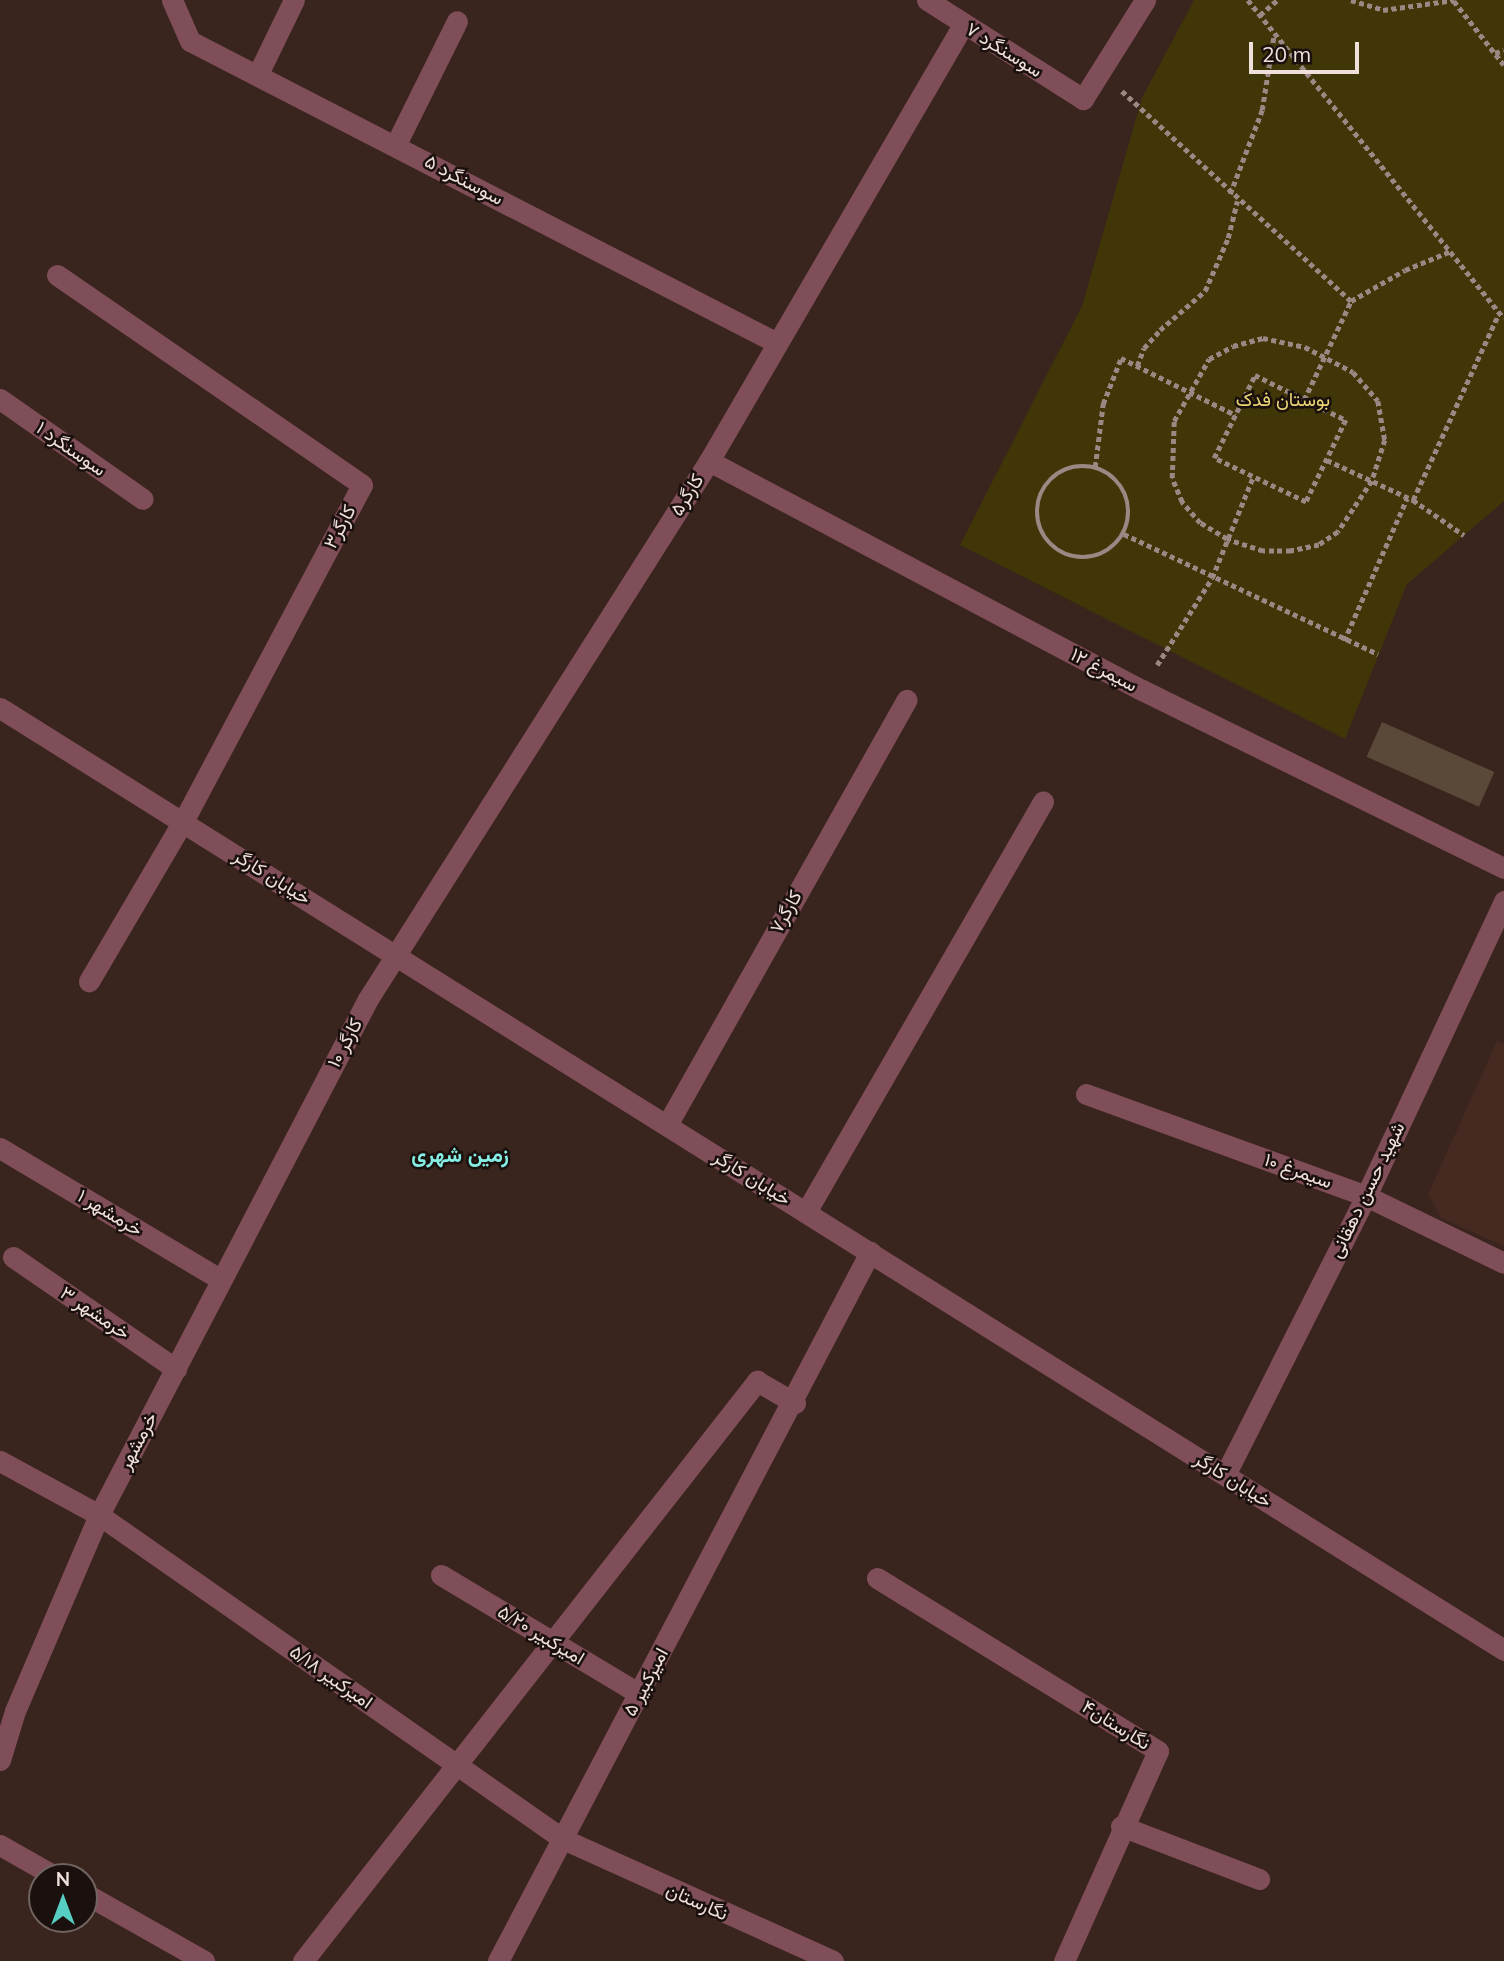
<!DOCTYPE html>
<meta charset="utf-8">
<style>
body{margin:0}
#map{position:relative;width:1504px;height:1961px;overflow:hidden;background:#3a241e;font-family:Mulish,Vazirmatn,sans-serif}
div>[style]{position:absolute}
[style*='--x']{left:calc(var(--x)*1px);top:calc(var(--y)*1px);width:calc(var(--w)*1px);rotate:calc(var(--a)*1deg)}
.built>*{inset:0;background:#462921}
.green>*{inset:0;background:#403607}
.building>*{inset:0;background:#5a4938;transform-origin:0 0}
.path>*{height:4.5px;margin-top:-2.25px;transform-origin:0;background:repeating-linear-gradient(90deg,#9b8884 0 5px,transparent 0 8.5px)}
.path>.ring{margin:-2.25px;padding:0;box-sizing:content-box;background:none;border:4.5px solid #9b8884;border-radius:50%}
.minor>*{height:21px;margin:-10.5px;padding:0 10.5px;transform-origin:10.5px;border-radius:10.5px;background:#7f4e58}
span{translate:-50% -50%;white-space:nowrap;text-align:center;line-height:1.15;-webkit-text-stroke:5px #1a100d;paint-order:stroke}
.street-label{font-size:19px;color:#f0e0dc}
.park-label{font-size:19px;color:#ecd675}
.neighbourhood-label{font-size:21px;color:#85eee4;font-weight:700}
.north{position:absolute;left:28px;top:1863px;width:70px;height:70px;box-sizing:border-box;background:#1a100d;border:2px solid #706360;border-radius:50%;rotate:0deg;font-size:19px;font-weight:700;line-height:28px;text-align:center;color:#f0e0dc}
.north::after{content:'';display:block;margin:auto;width:24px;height:32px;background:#56cec3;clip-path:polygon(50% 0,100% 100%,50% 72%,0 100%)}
.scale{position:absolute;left:1249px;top:42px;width:110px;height:32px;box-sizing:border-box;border:4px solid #f0e0dc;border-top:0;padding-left:9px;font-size:21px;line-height:24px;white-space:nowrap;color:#f0e0dc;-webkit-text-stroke:5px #1a100d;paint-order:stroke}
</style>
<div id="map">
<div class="built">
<div style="clip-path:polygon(1497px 1041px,1504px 1044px,1504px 1246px,1441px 1218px,1428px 1194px)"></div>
</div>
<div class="green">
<div style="clip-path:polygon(1194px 0,1504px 0,1504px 501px,1407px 584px,1345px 739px,960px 545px,1082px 306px,1142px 98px)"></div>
</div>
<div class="building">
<div style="left:1382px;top:722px;width:123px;height:38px;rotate:24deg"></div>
</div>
<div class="path">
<div style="--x:1248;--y:0;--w:408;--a:51.2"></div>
<div style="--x:1351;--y:0;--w:34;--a:17"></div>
<div style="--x:1383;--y:10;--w:72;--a:-8"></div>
<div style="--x:1454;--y:1;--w:81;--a:52"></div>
<div style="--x:1260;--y:15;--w:23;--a:-41"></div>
<div style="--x:1495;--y:53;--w:9;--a:-18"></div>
<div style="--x:1122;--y:91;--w:311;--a:42.5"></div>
<div style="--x:1230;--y:194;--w:90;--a:-69.1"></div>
<div style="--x:1262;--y:110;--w:77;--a:-81"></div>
<div style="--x:1263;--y:338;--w:43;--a:12.1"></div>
<div style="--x:1305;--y:347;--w:54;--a:27.5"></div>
<div style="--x:1353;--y:372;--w:38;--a:49"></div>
<div style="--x:1378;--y:401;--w:40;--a:80"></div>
<div style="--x:1385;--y:440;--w:43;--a:107.6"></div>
<div style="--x:1372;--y:481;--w:61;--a:123.7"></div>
<div style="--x:1338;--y:532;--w:23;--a:146"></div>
<div style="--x:1319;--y:545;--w:29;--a:168"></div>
<div style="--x:1291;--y:551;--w:28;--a:180"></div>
<div style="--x:1263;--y:551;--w:38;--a:-162"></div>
<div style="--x:1227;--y:539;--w:31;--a:-149"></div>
<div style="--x:1200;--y:523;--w:28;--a:-131"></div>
<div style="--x:1182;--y:502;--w:26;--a:-113"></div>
<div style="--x:1172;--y:478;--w:57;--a:-88"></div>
<div style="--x:1174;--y:421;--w:71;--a:-60.6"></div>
<div style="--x:1209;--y:359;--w:27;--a:-28"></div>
<div style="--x:1233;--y:346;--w:31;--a:-15"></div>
<div style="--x:1137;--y:366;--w:19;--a:-69"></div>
<div style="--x:1144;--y:348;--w:24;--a:-48"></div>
<div style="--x:1160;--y:330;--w:60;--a:-40.9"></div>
<div style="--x:1205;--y:291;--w:58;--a:-66.5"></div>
<div style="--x:1228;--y:238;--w:38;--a:-76"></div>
<div style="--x:1255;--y:375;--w:102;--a:26.3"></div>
<div style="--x:1346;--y:420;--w:91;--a:116"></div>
<div style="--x:1306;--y:502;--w:102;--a:-154.4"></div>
<div style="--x:1214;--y:458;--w:93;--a:-63.7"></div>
<div style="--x:1304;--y:400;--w:110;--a:-64.6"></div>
<div style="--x:1351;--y:301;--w:62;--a:-29.9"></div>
<div style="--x:1405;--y:270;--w:50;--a:-22.4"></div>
<div style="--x:1327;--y:460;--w:95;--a:24.9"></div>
<div style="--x:1413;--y:500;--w:62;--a:34.5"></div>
<div class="ring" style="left:1037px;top:466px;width:87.5px;height:87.5px"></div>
<div style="--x:1095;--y:467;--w:64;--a:-82.8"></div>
<div style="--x:1103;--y:404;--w:49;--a:-68.6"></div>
<div style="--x:1121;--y:358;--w:128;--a:26.4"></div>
<div style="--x:1413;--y:500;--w:206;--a:-65.3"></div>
<div style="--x:1124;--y:534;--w:281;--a:25.3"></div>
<div style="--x:1344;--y:641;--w:156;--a:-66.2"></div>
<div style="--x:1157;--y:665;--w:103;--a:-57.7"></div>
<div style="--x:1212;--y:578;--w:109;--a:-67.9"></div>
</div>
<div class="minor">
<div style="--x:172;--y:0;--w:45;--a:66.3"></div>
<div style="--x:190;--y:41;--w:660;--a:27.22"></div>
<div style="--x:927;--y:0;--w:185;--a:32.4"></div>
<div style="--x:1083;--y:99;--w:117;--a:-57.9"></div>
<div style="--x:258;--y:74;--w:82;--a:-64.1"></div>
<div style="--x:396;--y:144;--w:137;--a:-63.6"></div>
<div style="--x:57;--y:275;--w:370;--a:34.5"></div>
<div style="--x:362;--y:485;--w:381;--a:118"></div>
<div style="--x:183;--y:821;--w:186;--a:120.4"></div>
<div style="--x:0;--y:399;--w:174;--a:35"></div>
<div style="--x:709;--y:461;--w:490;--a:27.9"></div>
<div style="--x:1142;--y:690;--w:403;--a:26.2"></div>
<div style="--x:0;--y:708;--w:1775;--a:32.06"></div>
<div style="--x:1086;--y:1094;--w:298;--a:20"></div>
<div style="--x:1366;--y:1196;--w:153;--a:25.9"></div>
<div style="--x:667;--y:1125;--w:488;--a:-60.6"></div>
<div style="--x:0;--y:1148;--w:256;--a:30.8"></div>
<div style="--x:806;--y:1212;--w:474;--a:-60"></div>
<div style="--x:13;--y:1257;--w:198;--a:34.5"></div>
<div style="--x:0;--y:1461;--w:113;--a:28.6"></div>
<div style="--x:99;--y:1515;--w:566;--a:34.93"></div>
<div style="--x:563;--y:1839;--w:296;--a:24.3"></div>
<div style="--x:1225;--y:1475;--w:313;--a:-63.2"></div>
<div style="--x:1366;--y:1196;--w:326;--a:-64.9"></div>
<div style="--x:441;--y:1575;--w:232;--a:30.9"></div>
<div style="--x:877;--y:1578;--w:330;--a:31.6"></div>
<div style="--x:1158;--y:1751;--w:230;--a:114.1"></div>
<div style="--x:0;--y:1760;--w:51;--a:-73"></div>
<div style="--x:15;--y:1711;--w:213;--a:-66.8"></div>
<div style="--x:99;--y:1515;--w:582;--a:-62.47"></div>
<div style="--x:368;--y:999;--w:637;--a:-57.63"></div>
<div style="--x:709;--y:461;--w:505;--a:-59.78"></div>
<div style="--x:1121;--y:1826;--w:148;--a:21"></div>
<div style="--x:0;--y:1845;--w:64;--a:29.7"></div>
<div style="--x:84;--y:1893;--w:138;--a:29.5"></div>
<div style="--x:303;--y:1961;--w:737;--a:-51.95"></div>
<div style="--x:757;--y:1381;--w:44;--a:30.1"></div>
<div style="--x:498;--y:1961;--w:801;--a:-62.31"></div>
</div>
<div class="street-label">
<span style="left:1004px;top:50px;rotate:32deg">سوسنگرد ۷</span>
<span style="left:464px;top:180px;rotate:28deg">سوسنگرد ۵</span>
<span style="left:71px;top:449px;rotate:35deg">سوسنگرد ۱</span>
<span style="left:687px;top:495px;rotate:-58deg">کارگر۵</span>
<span style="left:340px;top:527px;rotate:-62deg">کارگر۳</span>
<span style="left:1104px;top:670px;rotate:28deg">سیمرغ ۱۲</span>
<span style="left:272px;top:877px;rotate:32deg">خیابان کارگر</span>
<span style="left:786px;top:912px;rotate:-61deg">کارگر۷</span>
<span style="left:345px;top:1043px;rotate:-62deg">کارگر ۱۰</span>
<span style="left:1298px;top:1171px;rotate:20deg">سیمرغ ۱۰</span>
<span style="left:752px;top:1178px;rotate:32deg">خیابان کارگر</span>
<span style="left:1367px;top:1190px;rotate:-64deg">شهید حسن دهقانی</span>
<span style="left:110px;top:1213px;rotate:31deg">خرمشهر ۱</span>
<span style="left:95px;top:1313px;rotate:34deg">خرمشهر ۳</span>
<span style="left:138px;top:1441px;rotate:-62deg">خرمشهر</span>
<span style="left:1233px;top:1480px;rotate:32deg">خیابان کارگر</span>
<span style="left:541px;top:1635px;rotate:31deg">امیرکبیر ۵/۲۰</span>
<span style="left:331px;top:1677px;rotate:35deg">امیرکبیر ۵/۱۸</span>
<span style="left:646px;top:1682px;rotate:-62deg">امیرکبیر ۵</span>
<span style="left:1116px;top:1725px;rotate:32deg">نگارستان۴</span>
<span style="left:697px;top:1902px;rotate:24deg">نگارستان</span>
</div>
<div class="park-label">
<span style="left:1283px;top:400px">بوستان فدک</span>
</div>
<div class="neighbourhood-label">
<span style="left:460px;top:1154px">زمین شهری</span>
</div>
<div class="north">N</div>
<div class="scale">20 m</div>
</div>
